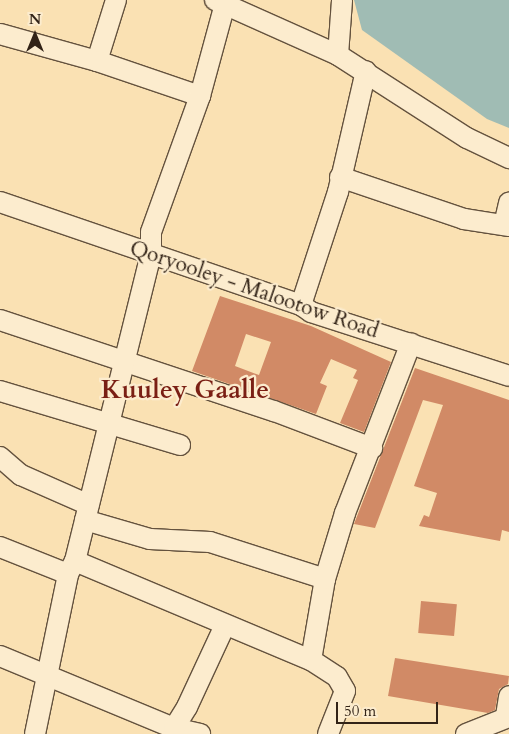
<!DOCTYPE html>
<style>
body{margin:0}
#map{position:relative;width:509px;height:734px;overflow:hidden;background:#fae1b3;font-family:Cardo,serif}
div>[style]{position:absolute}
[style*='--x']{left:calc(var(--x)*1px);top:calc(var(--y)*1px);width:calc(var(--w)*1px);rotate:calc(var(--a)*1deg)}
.water>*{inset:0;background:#a0bcb4}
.building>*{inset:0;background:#d18a66;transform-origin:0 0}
.roads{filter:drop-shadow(1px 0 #64523e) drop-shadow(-1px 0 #64523e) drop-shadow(0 1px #64523e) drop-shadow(0 -1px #64523e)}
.minor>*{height:20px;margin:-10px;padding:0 10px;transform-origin:10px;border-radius:10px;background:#fcecce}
span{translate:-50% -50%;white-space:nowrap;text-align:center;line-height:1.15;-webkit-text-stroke:4.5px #fcecce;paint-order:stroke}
.street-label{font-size:21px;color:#322317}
.district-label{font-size:26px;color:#7a1f14;font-weight:700}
.north{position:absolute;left:10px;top:10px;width:50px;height:50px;-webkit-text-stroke:4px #fcecce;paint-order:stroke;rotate:0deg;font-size:14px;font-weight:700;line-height:20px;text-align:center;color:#322317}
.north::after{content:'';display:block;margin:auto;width:18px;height:22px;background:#322317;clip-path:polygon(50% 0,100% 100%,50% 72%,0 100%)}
.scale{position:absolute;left:336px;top:702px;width:102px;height:22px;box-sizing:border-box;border:2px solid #322317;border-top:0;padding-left:6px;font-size:15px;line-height:18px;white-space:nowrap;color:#322317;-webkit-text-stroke:4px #fcecce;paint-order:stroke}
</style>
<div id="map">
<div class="water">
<div style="clip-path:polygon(354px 0,509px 0,509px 128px,487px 119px,362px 30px)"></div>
</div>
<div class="building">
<div style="clip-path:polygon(evenodd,220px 296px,311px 326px,391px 362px,364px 432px,340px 423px,358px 380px,353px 378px,357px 370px,331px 359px,320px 383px,327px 386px,316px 414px,192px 371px,220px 296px,246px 334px,271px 342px,259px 375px,235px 366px,246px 334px)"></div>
<div style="clip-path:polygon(415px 368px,509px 400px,509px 532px,502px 530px,500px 541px,419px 526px,424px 515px,429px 517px,437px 493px,414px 486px,443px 405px,423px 400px,375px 528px,354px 524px)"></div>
<div style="left:421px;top:601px;width:36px;height:32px;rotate:5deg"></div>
<div style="clip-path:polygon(395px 658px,509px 676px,508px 684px,499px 689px,495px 710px,488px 713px,388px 696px)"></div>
</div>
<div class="roads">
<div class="minor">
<div style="--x:215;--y:0;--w:135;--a:24.1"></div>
<div style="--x:338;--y:55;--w:153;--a:32.8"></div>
<div style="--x:467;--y:138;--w:47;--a:25.5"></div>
<div style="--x:0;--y:34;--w:101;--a:15.6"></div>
<div style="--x:97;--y:61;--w:64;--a:-72.7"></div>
<div style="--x:338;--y:55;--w:55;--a:-85.8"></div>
<div style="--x:97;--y:61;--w:109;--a:18.8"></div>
<div style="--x:340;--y:177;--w:131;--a:18.7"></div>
<div style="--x:464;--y:219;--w:46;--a:8.8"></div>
<div style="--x:0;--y:202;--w:318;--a:18.9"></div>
<div style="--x:301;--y:305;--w:12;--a:35"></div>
<div style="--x:311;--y:312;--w:208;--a:17.9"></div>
<div style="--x:504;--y:225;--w:23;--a:-77"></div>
<div style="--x:301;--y:305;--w:119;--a:-71.9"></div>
<div style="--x:338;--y:192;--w:124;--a:-77"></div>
<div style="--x:0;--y:320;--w:289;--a:18.4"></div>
<div style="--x:274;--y:411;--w:105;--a:20.7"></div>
<div style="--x:0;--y:391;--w:188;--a:16.7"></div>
<div style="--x:0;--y:457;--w:28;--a:41"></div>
<div style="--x:21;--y:475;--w:74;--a:23.8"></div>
<div style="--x:85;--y:520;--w:68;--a:16.3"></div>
<div style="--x:150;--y:539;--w:60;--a:2.9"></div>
<div style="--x:210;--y:542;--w:121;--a:17.8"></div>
<div style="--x:0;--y:547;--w:73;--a:21.7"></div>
<div style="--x:75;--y:561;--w:256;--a:22.8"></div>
<div style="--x:311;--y:660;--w:31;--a:33"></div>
<div style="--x:337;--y:677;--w:16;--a:60"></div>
<div style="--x:345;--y:691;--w:46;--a:111.6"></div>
<div style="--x:0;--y:656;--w:188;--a:22.5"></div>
<div style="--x:174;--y:728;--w:27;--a:13"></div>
<div style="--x:311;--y:660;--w:82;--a:-80.2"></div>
<div style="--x:325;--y:579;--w:69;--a:-73.1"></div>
<div style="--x:345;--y:513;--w:182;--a:-68.8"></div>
<div style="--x:506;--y:716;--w:20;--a:-81"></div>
<div style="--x:174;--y:728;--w:25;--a:-58"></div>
<div style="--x:187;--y:707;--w:90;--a:-65.1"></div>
<div style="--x:35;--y:734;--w:163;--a:-78.3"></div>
<div style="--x:68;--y:574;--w:15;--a:-62"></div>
<div style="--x:75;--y:561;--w:316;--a:-76.1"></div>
<div style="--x:151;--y:254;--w:22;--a:-90"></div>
<div style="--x:151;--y:232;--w:145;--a:-70.2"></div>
<div style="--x:200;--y:96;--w:99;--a:-74.8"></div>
<div style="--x:466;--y:734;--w:46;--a:-21.6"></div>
</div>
</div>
<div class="street-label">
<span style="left:254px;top:290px;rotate:19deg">Qoryooley - Malootow Road</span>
</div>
<div class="district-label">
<span style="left:185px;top:390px">Kuuley Gaalle</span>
</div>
<div class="north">N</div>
<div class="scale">50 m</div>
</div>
